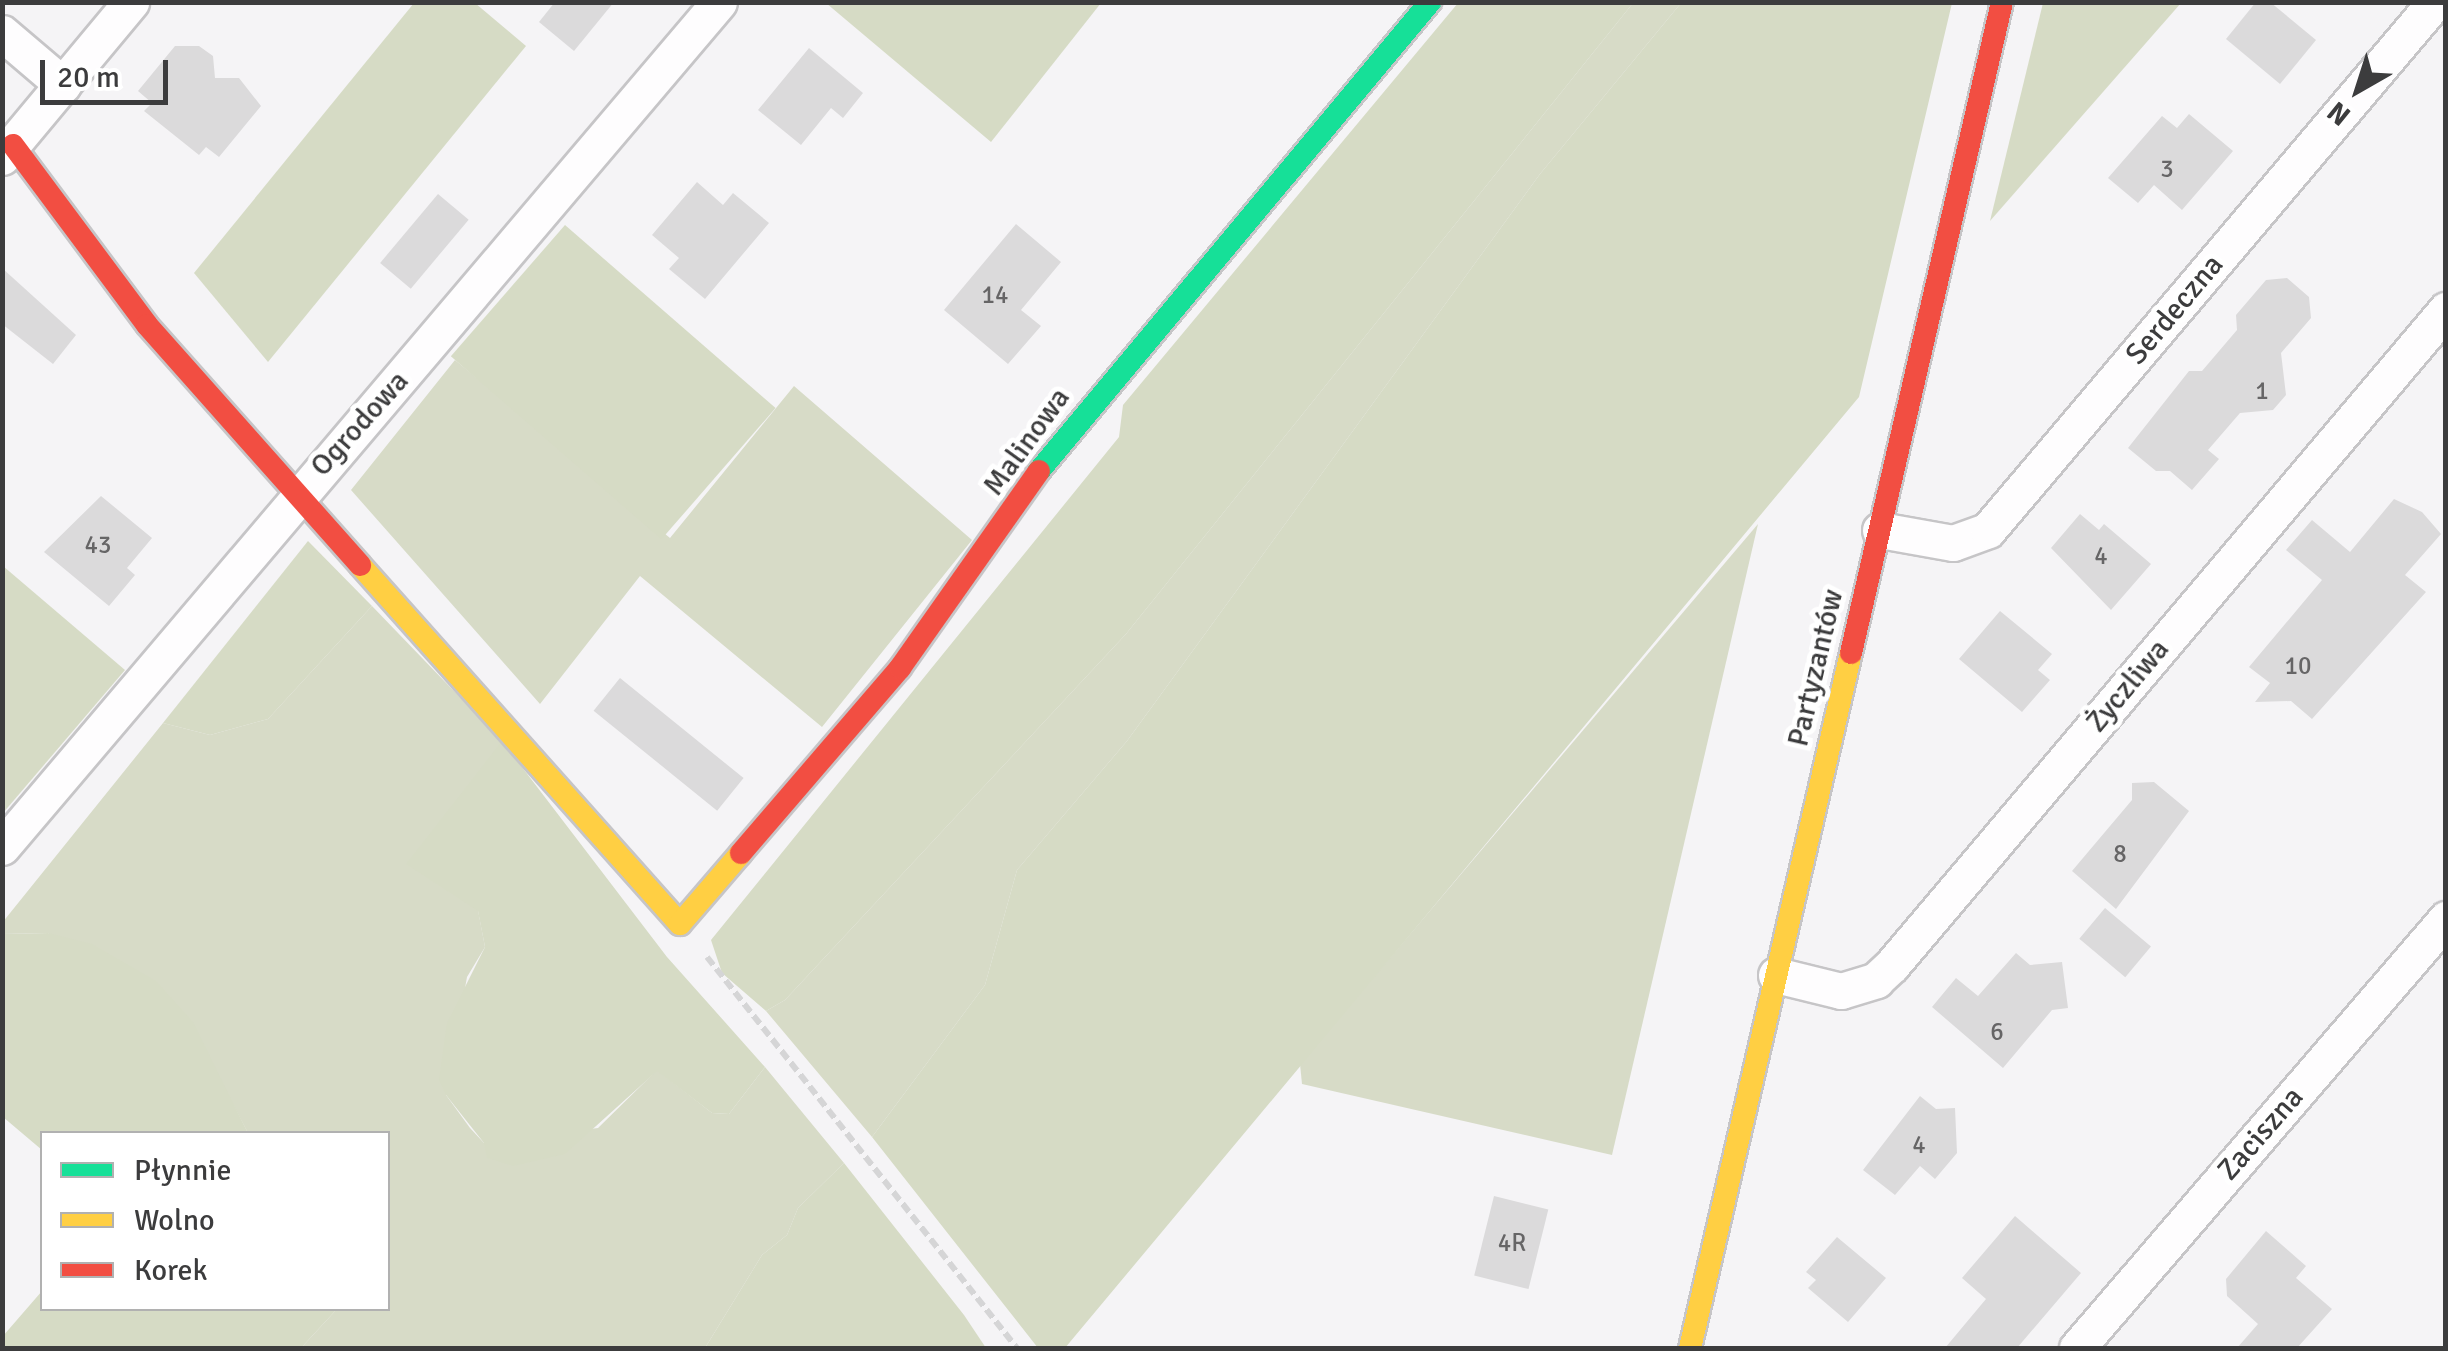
<!DOCTYPE html>
<meta charset="utf-8">
<style>
body{margin:0}
#map{position:relative;width:2448px;height:1351px;overflow:hidden;background:#f5f4f6;font-family:Signika,sans-serif}
div>[style]{position:absolute}
[style*='--x']{left:calc(var(--x)*1px);top:calc(var(--y)*1px);width:calc(var(--w)*1px);rotate:calc(var(--a)*1deg)}
.green>*{inset:0;background:#d7dbc7}
.forest>*{inset:0;background:#d6dbc5;transform-origin:0 0}
.building>*{inset:0;background:#dbdadb;transform-origin:0 0}
.path>*{height:6px;margin-top:-3px;transform-origin:0;background:repeating-linear-gradient(90deg,#d5d5d6 0 10px,transparent 0 15px)}
.roads{filter:drop-shadow(2px 0 #c6c5c7) drop-shadow(-2px 0 #c6c5c7) drop-shadow(0 2px #c6c5c7) drop-shadow(0 -2px #c6c5c7)}
.street>*{height:35px;margin:-17.5px;padding:0 17.5px;transform-origin:17.5px;border-radius:17.5px;background:#fefdfe}
.fast>*{height:22px;margin:-11px;padding:0 11px;transform-origin:11px;border-radius:11px;background:#16e098}
.slow>*{height:22px;margin:-11px;padding:0 11px;transform-origin:11px;border-radius:11px;background:#ffcf43}
.jam>*{height:22px;margin:-11px;padding:0 11px;transform-origin:11px;border-radius:11px;background:#f24e42}
span{translate:-50% -50%;white-space:nowrap;text-align:center;line-height:1.15;-webkit-text-stroke:10px #fff;paint-order:stroke}
.number-label{font-size:25px;color:#666566}
.number-label span{-webkit-text-stroke-width:0}
.street-label{font-size:30px;color:#3c3c3d}
.frame{position:absolute;inset:0;border:5px solid #3c3c3d;pointer-events:none}
.legend{position:absolute;left:40px;top:1131px;width:350px;height:180px;box-sizing:border-box;background:#fff;border:2px solid #b1b1b1;margin:0;padding:12px 18px;list-style:none;font-size:30px;color:#3c3c3d}
.legend li{display:flex;align-items:center;gap:20px;height:50px}
.legend b{width:50px;border:2px solid #b1b1b1}
.north{position:absolute;left:2308px;top:40px;width:100px;height:100px;-webkit-text-stroke:8px #fff;paint-order:stroke;rotate:219deg;font-size:28px;font-weight:700;line-height:40px;text-align:center;color:#3c3c3d}
.north::after{content:'';display:block;margin:auto;width:35px;height:45px;background:#3c3c3d;clip-path:polygon(50% 0,100% 100%,50% 72%,0 100%)}
.scale{position:absolute;left:40px;top:60px;width:128px;height:45px;box-sizing:border-box;border:5px solid #3c3c3d;border-top:0;padding-left:12px;font-size:30px;line-height:35px;white-space:nowrap;color:#3c3c3d;-webkit-text-stroke:8px #fff;paint-order:stroke}
</style>
<div id="map">
<div class="green">
<div style="clip-path:polygon(1633px 3px,1681px 3px,1540px 174px,1127px 741px,1017px 870px,985px 985px,872px 1137px,766px 1011px,785px 1000px,1126px 634px)"></div>
<div style="clip-path:polygon(455px 360px,670px 538px,794px 386px,972px 540px,822px 727px,640px 576px,540px 704px,351px 490px)"></div>
<div style="clip-path:polygon(1758px 524px,1612px 1155px,1302px 1084px,1300px 1064px)"></div>
<div style="clip-path:polygon(372px 606px,502px 741px,478px 910px,485px 947px,467px 977px,446px 1095px,470px 1128px,484px 1143px,598px 1128px,657px 1070px,712px 1113px,729px 1114px,765px 1067px,844px 1163px,798px 1208px,787px 1235px,762px 1255px,705px 1348px,301px 1348px,337px 1309px,388px 1308px,388px 1134px,248px 1133px,223px 1085px,48px 933px,3px 934px,2px 923px,163px 723px,210px 735px,268px 719px)"></div>
</div>
<div class="forest">
<div style="clip-path:polygon(414px 3px,475px 3px,526px 46px,268px 362px,194px 273px)"></div>
<div style="clip-path:polygon(826px 3px,1101px 3px,991px 142px)"></div>
<div style="clip-path:polygon(1458px 3px,1633px 3px,1126px 634px,785px 1000px,766px 1011px,722px 973px,711px 940px,1119px 437px,1123px 405px)"></div>
<div style="clip-path:polygon(1681px 3px,1952px 3px,1859px 397px,1065px 1348px,1038px 1348px,872px 1137px,985px 985px,1017px 870px,1127px 741px,1540px 174px)"></div>
<div style="clip-path:polygon(2043px 3px,2181px 3px,1990px 221px)"></div>
<div style="left:565px;top:225px;width:279px;height:174px;rotate:41deg"></div>
<div style="clip-path:polygon(308px 541px,372px 606px,268px 719px,210px 735px,163px 723px)"></div>
<div style="clip-path:polygon(3px 566px,125px 670px,3px 813px)"></div>
<div style="clip-path:polygon(502px 741px,667px 957px,765px 1067px,729px 1114px,712px 1113px,657px 1071px,565px 1154px,513px 1166px,487px 1158px,484px 1143px,446px 1095px,439px 1080px,447px 1023px,485px 947px,478px 911px,406px 864px)"></div>
<div style="clip-path:polygon(48px 933px,92px 944px,156px 981px,193px 1022px,248px 1133px,42px 1134px,42px 1150px,3px 1117px,3px 934px)"></div>
<div style="clip-path:polygon(844px 1163px,964px 1315px,986px 1348px,705px 1348px,762px 1255px,787px 1235px,798px 1208px)"></div>
<div style="clip-path:polygon(42px 1291px,42px 1308px,337px 1309px,301px 1348px,3px 1348px,3px 1336px)"></div>
</div>
<div class="building">
<div style="clip-path:polygon(555px 2px,614px 2px,574px 51px,539px 22px)"></div>
<div style="clip-path:polygon(2256px 2px,2270px 2px,2316px 40px,2280px 84px,2226px 39px)"></div>
<div style="clip-path:polygon(175px 46px,199px 46px,213px 56px,215px 78px,239px 78px,261px 106px,219px 157px,206px 147px,199px 155px,144px 111px,152px 103px,138px 91px)"></div>
<div style="clip-path:polygon(809px 48px,863px 93px,843px 118px,831px 108px,801px 145px,758px 110px)"></div>
<div style="clip-path:polygon(2189px 114px,2233px 151px,2182px 210px,2154px 185px,2138px 203px,2108px 178px,2162px 116px,2177px 128px)"></div>
<div style="clip-path:polygon(697px 182px,723px 205px,733px 193px,769px 223px,705px 299px,669px 269px,679px 258px,652px 235px)"></div>
<div style="left:438px;top:194px;width:40px;height:90px;rotate:40deg"></div>
<div style="clip-path:polygon(1016px 224px,1061px 262px,1021px 310px,1041px 326px,1008px 364px,944px 310px)"></div>
<div style="clip-path:polygon(2px 268px,76px 335px,53px 364px,2px 324px)"></div>
<div style="clip-path:polygon(2287px 278px,2309px 297px,2311px 318px,2281px 353px,2286px 395px,2273px 410px,2240px 413px,2208px 450px,2219px 459px,2192px 490px,2170px 471px,2156px 471px,2128px 448px,2189px 371px,2202px 371px,2237px 330px,2236px 315px,2266px 280px)"></div>
<div style="clip-path:polygon(101px 496px,152px 538px,127px 568px,135px 575px,109px 606px,44px 552px)"></div>
<div style="clip-path:polygon(2394px 499px,2422px 512px,2441px 534px,2405px 575px,2426px 592px,2312px 719px,2291px 701px,2255px 702px,2270px 683px,2249px 667px,2322px 580px,2286px 550px,2312px 520px,2350px 552px)"></div>
<div style="clip-path:polygon(2080px 514px,2099px 530px,2104px 524px,2151px 564px,2111px 610px,2051px 548px)"></div>
<div style="clip-path:polygon(2000px 611px,2052px 654px,2038px 670px,2050px 680px,2022px 712px,1959px 659px)"></div>
<div style="left:620px;top:678px;width:159px;height:42px;rotate:39deg"></div>
<div style="clip-path:polygon(2154px 782px,2189px 811px,2116px 909px,2072px 871px,2132px 800px,2132px 783px)"></div>
<div style="left:2105px;top:908px;width:60px;height:40px;rotate:40deg"></div>
<div style="clip-path:polygon(2016px 953px,2030px 965px,2062px 962px,2068px 1008px,2052px 1010px,2003px 1068px,1932px 1007px,1956px 978px,1978px 996px)"></div>
<div style="clip-path:polygon(1920px 1096px,1936px 1109px,1955px 1108px,1957px 1153px,1935px 1179px,1920px 1166px,1895px 1195px,1863px 1170px)"></div>
<div style="left:1494px;top:1196px;width:56px;height:82px;rotate:14deg"></div>
<div style="clip-path:polygon(2015px 1216px,2081px 1273px,2017px 1348px,1945px 1348px,1986px 1299px,1962px 1278px)"></div>
<div style="clip-path:polygon(2266px 1231px,2306px 1266px,2296px 1278px,2332px 1309px,2297px 1348px,2237px 1348px,2258px 1324px,2227px 1296px,2226px 1279px)"></div>
<div style="clip-path:polygon(1837px 1237px,1886px 1278px,1848px 1322px,1808px 1288px,1816px 1280px,1806px 1272px)"></div>
</div>
<div class="path">
<div style="--x:707;--y:957;--w:499;--a:51.6"></div>
</div>
<div class="roads">
<div class="street">
<div style="--x:2;--y:33;--w:80;--a:40.4"></div>
<div style="--x:2;--y:157;--w:202;--a:-50.2"></div>
<div style="--x:1880;--y:530;--w:74;--a:10.1"></div>
<div style="--x:1953;--y:543;--w:37;--a:-20"></div>
<div style="--x:1988;--y:530;--w:692;--a:-49.75"></div>
<div style="--x:2;--y:847;--w:1108;--a:-49.68"></div>
<div style="--x:1776;--y:975;--w:67;--a:13.8"></div>
<div style="--x:1841;--y:991;--w:37;--a:-17"></div>
<div style="--x:1876;--y:980;--w:22;--a:-43"></div>
<div style="--x:1892;--y:965;--w:858;--a:-49.78"></div>
<div style="--x:2077;--y:1348;--w:566;--a:-49.3"></div>
</div>
<div class="fast">
<div style="--x:1039;--y:471;--w:611;--a:-50.18"></div>
</div>
<div class="slow">
<div style="--x:360;--y:565;--w:481;--a:48.3"></div>
<div style="--x:680;--y:924;--w:94;--a:-49.3"></div>
<div style="--x:1690;--y:1348;--w:713;--a:-76.96"></div>
</div>
<div class="jam">
<div style="--x:13;--y:145;--w:224;--a:53.3"></div>
<div style="--x:147;--y:325;--w:321;--a:48.4"></div>
<div style="--x:1851;--y:653;--w:668;--a:-76.94"></div>
<div style="--x:741;--y:853;--w:244;--a:-49.3"></div>
<div style="--x:900;--y:668;--w:241;--a:-54.8"></div>
</div>
</div>
<div class="number-label">
<span style="left:2167px;top:169px">3</span>
<span style="left:995px;top:295px">14</span>
<span style="left:2262px;top:391px">1</span>
<span style="left:98px;top:545px">43</span>
<span style="left:2101px;top:556px">4</span>
<span style="left:2298px;top:666px">10</span>
<span style="left:2120px;top:854px">8</span>
<span style="left:1997px;top:1032px">6</span>
<span style="left:1919px;top:1145px">4</span>
<span style="left:1512px;top:1243px">4R</span>
</div>
<div class="street-label">
<span style="left:2175px;top:310px;rotate:-50deg">Serdeczna</span>
<span style="left:360px;top:424px;rotate:-48deg">Ogrodowa</span>
<span style="left:1027px;top:442px;rotate:-54deg">Malinowa</span>
<span style="left:1816px;top:668px;rotate:-77deg">Partyzantów</span>
<span style="left:2128px;top:686px;rotate:-50deg">Życzliwa</span>
<span style="left:2261px;top:1134px;rotate:-49deg">Zaciszna</span>
</div>
<div class="frame"></div>
<ul class="legend">
<li><b style="height:12px;background:#16e098"></b>Płynnie</li>
<li><b style="height:12px;background:#ffcf43"></b>Wolno</li>
<li><b style="height:12px;background:#f24e42"></b>Korek</li>
</ul>
<div class="north">N</div>
<div class="scale">20 m</div>
</div>
